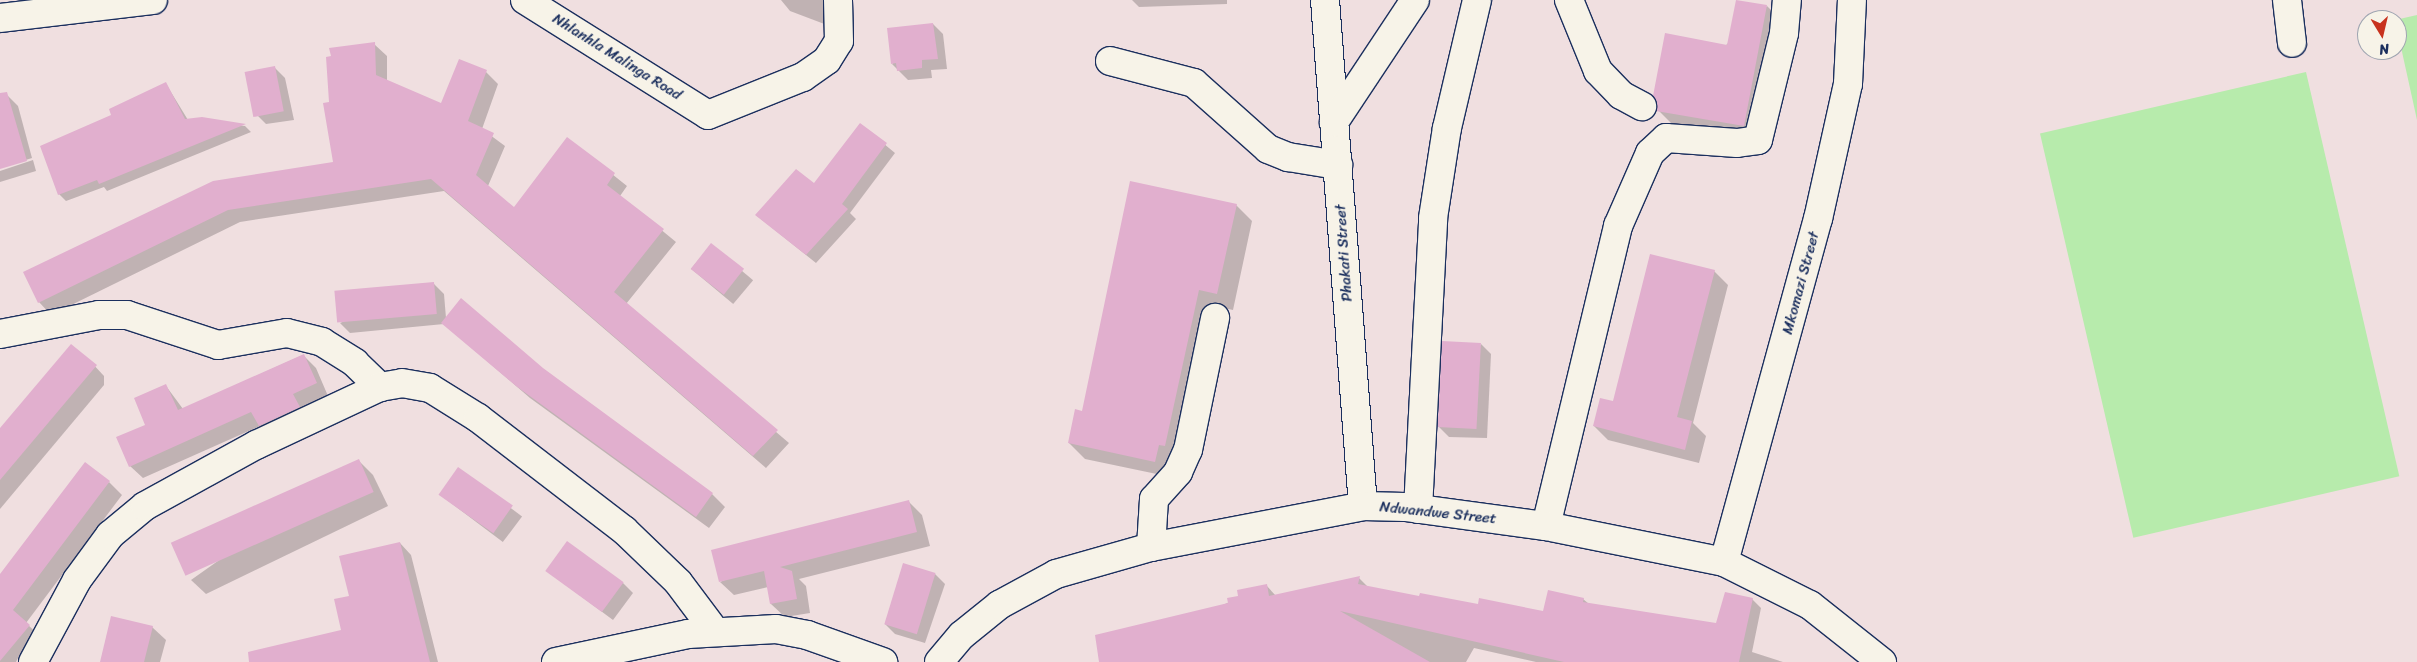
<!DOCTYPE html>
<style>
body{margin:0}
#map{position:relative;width:2417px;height:662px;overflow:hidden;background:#f0dfe0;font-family:Sriracha,sans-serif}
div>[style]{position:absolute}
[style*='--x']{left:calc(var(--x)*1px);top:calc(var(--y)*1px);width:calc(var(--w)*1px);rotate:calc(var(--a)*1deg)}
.green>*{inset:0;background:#b7ebac;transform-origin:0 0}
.shadow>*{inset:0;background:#0003;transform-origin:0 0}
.building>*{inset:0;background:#e1afce;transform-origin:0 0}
.roads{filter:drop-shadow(1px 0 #1b2f5e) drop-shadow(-1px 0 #1b2f5e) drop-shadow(0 1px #1b2f5e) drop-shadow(0 -1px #1b2f5e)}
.minor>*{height:28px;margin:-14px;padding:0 14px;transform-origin:14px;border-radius:14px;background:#f7f3e8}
span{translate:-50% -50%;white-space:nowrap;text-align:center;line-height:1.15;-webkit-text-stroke:4px #f7f3e8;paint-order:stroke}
.street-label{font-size:15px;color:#1b2f5e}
.north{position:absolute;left:2357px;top:10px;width:50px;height:50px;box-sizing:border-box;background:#f7f3e8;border:1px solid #9fa5b1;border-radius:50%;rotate:171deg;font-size:14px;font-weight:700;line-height:20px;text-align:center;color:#1b2f5e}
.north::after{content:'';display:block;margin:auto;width:18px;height:22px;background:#c8321e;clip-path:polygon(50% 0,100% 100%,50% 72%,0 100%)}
</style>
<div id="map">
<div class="green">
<div style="clip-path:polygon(2417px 15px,2417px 120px,2395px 20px)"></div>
<div style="left:2306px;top:72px;width:415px;height:273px;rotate:77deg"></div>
</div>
<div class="shadow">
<div style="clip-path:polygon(781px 0,826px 0,827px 25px,790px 11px)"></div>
<div style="clip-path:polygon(1132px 0,1227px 0,1227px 4px,1139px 7px)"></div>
<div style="clip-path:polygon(1767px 6px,1781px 20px,1758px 140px,1672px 124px,1658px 110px)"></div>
<div style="clip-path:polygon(933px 24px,943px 34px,947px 69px,931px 70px,932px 78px,908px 80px,892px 64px)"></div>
<div style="clip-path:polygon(374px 44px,387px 56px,387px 81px,441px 105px,486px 72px,498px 84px,482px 129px,505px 146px,488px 186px,514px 209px,568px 139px,627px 186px,620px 196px,676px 242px,626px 304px,789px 443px,766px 468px,444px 191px,240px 222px,51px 315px,39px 302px,25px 273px,334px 163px,330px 103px)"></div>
<div style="clip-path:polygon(275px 68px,285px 78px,294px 120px,266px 124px,256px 114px)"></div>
<div style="clip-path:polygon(166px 84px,188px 120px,245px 126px,251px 132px,107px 191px,104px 187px,66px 201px,59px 194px,113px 116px)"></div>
<div style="clip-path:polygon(8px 96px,18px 106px,32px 158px,0 168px,0 99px)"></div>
<div style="clip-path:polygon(860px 124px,895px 153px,850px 213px,856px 219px,816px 263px,756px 215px,815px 185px)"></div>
<div style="clip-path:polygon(33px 160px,36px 171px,0 182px,0 171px)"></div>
<div style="clip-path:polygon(1236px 205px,1252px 221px,1233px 310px,1215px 306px,1171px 477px,1085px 459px,1069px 443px)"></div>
<div style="left:711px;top:245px;width:55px;height:31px;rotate:40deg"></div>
<div style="clip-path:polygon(1714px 271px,1728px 285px,1693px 423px,1706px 436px,1699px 463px,1608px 440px,1594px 426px)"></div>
<div style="clip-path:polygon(434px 284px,444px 294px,446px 318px,542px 369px,712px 494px,725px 507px,709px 528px,530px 398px,444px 324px,350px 333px,340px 323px)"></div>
<div style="clip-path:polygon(1481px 344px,1491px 354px,1487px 438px,1449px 437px,1439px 427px)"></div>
<div style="clip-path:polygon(303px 355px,316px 368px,328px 396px,304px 406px,312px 420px,272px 438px,260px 426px,143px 478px,130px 466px,166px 386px,183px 409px)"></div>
<div style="clip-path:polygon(91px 362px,104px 376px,104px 385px,0 509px,0 430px)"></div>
<div style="clip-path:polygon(359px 461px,373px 475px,388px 506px,206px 594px,191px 580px)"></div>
<div style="left:459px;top:469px;width:79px;height:32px;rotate:37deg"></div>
<div style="clip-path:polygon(109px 482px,122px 495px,26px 623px,43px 639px,26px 659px,20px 654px,16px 662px,0 662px,0 576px)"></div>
<div style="clip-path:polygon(909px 502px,922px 515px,930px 546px,799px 579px,806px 586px,810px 613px,785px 617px,771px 604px,768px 587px,734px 595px,720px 582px)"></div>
<div style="clip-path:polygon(400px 543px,411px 555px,438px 662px,251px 662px,342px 631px,350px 597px)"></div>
<div style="clip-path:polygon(547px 571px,623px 583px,633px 593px,613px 620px)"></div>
<div style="clip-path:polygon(935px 574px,945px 584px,925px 643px,895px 634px,885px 624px)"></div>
<div style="clip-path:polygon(1359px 578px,1368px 587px,1420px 598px,1544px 613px,1583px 599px,1589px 604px,1717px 624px,1752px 599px,1761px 608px,1752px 652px,1783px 662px,1536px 662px,1474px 648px,1466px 662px,1100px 662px,1266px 585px,1276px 596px)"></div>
<div style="clip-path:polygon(152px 627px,166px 640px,160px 662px,101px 662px)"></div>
</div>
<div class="building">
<div style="clip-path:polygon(1736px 0,1767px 5px,1744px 126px,1656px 111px,1653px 96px,1665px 33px,1727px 45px)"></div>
<div style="clip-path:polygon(933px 23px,938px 59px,922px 60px,922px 68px,897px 71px,896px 63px,891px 64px,887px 28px)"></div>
<div style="clip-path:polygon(375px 42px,376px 75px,441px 103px,459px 59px,487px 70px,468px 121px,494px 133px,476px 175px,514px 207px,567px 137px,615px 173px,607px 185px,664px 229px,614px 292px,778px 430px,753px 456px,431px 179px,228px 210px,38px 303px,23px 272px,213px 181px,333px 162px,323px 103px,329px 102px,326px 57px,331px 56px,329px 48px)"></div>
<div style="left:275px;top:66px;width:46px;height:31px;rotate:79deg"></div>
<div style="clip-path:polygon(166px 82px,185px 119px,202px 117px,246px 124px,99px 184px,97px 180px,58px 195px,40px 146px,111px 115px,109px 109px)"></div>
<div style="clip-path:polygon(7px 92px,27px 161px,0 169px,0 93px)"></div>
<div style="clip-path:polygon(860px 123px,887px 143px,842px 204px,848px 209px,806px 255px,755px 215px,796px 169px,814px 183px)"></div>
<div style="clip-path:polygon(1130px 181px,1237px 204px,1217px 294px,1199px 290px,1165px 446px,1159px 445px,1155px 462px,1068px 443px,1075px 409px,1082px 411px)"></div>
<div style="left:711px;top:243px;width:42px;height:33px;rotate:38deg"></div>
<div style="clip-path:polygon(1650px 254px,1715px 270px,1677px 417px,1692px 421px,1685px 450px,1593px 426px,1600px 398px,1613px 401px)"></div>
<div style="left:434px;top:282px;width:32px;height:100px;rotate:85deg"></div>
<div style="clip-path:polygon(461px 298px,543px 368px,713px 493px,696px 517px,516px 386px,441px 323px)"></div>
<div style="left:1442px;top:341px;width:39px;height:86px;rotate:3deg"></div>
<div style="clip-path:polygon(71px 344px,97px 365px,0 480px,0 428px)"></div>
<div style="clip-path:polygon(304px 354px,317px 383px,293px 394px,300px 407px,259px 426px,251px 412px,129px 467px,116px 437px,145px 425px,134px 398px,166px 384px,178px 410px)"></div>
<div style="left:359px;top:459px;width:36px;height:206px;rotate:66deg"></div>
<div style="clip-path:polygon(85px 462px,110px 481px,13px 610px,30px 625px,0 661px,0 574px)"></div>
<div style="left:458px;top:467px;width:67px;height:34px;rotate:35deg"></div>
<div style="clip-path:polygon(909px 500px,917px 532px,780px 567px,792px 571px,797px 599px,770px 604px,764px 571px,719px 582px,711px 550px)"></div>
<div style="left:567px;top:541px;width:70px;height:37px;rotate:36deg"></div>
<div style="clip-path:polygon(400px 542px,430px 662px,249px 662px,248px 652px,341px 630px,334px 599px,349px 596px,339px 556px)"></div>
<div style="left:903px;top:563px;width:34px;height:64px;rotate:17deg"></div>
<div style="clip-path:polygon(1360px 576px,1358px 584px,1419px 596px,1420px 593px,1478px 604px,1479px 598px,1543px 611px,1548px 590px,1584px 598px,1583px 602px,1716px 623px,1725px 592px,1753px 598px,1739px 662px,1564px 662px,1340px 611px,1430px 662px,1099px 662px,1095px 635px,1228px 603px,1227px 598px,1238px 596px,1237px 590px,1267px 584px,1269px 596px)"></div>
<div style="clip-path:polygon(111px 616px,153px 626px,144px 662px,100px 662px)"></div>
</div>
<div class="roads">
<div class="minor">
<div style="--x:525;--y:0;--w:216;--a:32.1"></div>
<div style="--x:708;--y:115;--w:102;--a:-21.8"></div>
<div style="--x:803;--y:77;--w:29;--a:-35"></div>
<div style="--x:827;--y:60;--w:22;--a:-58"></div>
<div style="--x:839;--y:41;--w:41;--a:-91.4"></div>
<div style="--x:1325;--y:0;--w:507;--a:85.71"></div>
<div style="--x:1569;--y:0;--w:77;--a:67.8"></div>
<div style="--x:1598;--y:71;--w:33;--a:46"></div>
<div style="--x:1621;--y:95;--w:24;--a:28"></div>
<div style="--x:2287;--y:0;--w:43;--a:83.4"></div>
<div style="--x:0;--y:18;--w:154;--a:-6.7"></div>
<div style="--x:1110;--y:61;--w:87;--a:14.7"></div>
<div style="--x:1194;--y:83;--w:99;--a:41.7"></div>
<div style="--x:1268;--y:149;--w:22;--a:22"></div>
<div style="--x:1288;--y:157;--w:51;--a:9.1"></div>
<div style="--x:1334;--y:122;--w:146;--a:-56.4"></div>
<div style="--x:0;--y:334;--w:101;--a:-10.9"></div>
<div style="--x:99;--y:315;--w:28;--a:0"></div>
<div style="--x:127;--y:315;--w:96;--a:18.2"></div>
<div style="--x:218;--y:345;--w:70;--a:-9.9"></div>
<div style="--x:287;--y:333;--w:36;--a:14"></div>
<div style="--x:322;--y:342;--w:39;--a:32"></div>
<div style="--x:355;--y:363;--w:35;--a:44"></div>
<div style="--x:1418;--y:509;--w:291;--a:-87"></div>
<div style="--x:1433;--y:218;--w:91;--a:-81.2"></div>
<div style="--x:1447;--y:128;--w:131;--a:-76.8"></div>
<div style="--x:1546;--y:526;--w:309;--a:-76.5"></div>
<div style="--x:1618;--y:226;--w:80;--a:-66.3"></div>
<div style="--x:1650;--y:153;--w:22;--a:-43"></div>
<div style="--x:1666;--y:138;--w:71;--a:4"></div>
<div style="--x:1737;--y:143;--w:21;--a:-8"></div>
<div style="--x:1758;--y:140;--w:110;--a:-76.3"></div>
<div style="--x:1784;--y:33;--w:33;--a:-85"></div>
<div style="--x:1151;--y:547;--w:48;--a:-86.4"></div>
<div style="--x:1154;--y:499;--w:36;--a:-48"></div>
<div style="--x:1178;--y:472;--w:24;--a:-66"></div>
<div style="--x:1188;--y:450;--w:135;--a:-78.4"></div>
<div style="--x:1724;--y:562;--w:356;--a:-74.7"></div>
<div style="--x:1818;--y:219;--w:138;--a:-77.5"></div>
<div style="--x:1848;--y:84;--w:84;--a:-87.3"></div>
<div style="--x:33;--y:662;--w:93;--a:-61.8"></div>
<div style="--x:77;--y:580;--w:56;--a:-53.7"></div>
<div style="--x:110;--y:535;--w:45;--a:-39.6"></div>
<div style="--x:145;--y:506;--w:127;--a:-28.8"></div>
<div style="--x:256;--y:445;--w:137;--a:-25.1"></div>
<div style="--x:380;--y:387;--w:22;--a:-10"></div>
<div style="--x:402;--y:383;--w:28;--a:10"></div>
<div style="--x:430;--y:388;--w:57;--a:32"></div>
<div style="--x:478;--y:418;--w:184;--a:37.5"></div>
<div style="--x:624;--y:530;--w:75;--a:43.9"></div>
<div style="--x:678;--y:582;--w:60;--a:53.1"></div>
<div style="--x:556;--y:662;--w:135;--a:-12"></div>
<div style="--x:688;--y:634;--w:88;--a:-3.3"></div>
<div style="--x:776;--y:629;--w:32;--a:11"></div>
<div style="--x:807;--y:635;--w:81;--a:19.6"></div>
<div style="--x:939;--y:662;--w:35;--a:-50"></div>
<div style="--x:962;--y:635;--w:48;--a:-39"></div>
<div style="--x:999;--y:605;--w:65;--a:-28.5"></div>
<div style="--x:1056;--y:574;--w:99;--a:-15.9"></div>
<div style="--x:1151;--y:547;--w:216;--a:-10.9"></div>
<div style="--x:1363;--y:506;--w:42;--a:1.4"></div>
<div style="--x:1405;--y:507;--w:142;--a:7.7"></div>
<div style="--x:1546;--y:526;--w:182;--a:11.4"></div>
<div style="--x:1724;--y:562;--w:96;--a:26.6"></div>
<div style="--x:1810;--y:605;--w:92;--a:38.4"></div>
</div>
</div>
<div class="street-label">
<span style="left:617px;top:57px;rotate:32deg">Nhlanhla Malinga Road</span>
<span style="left:1344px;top:253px;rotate:-94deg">Phakati Street</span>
<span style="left:1801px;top:283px;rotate:-75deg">Mkomazi Street</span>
<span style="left:1438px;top:513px;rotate:6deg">Ndwandwe Street</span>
</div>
<div class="north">N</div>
</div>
